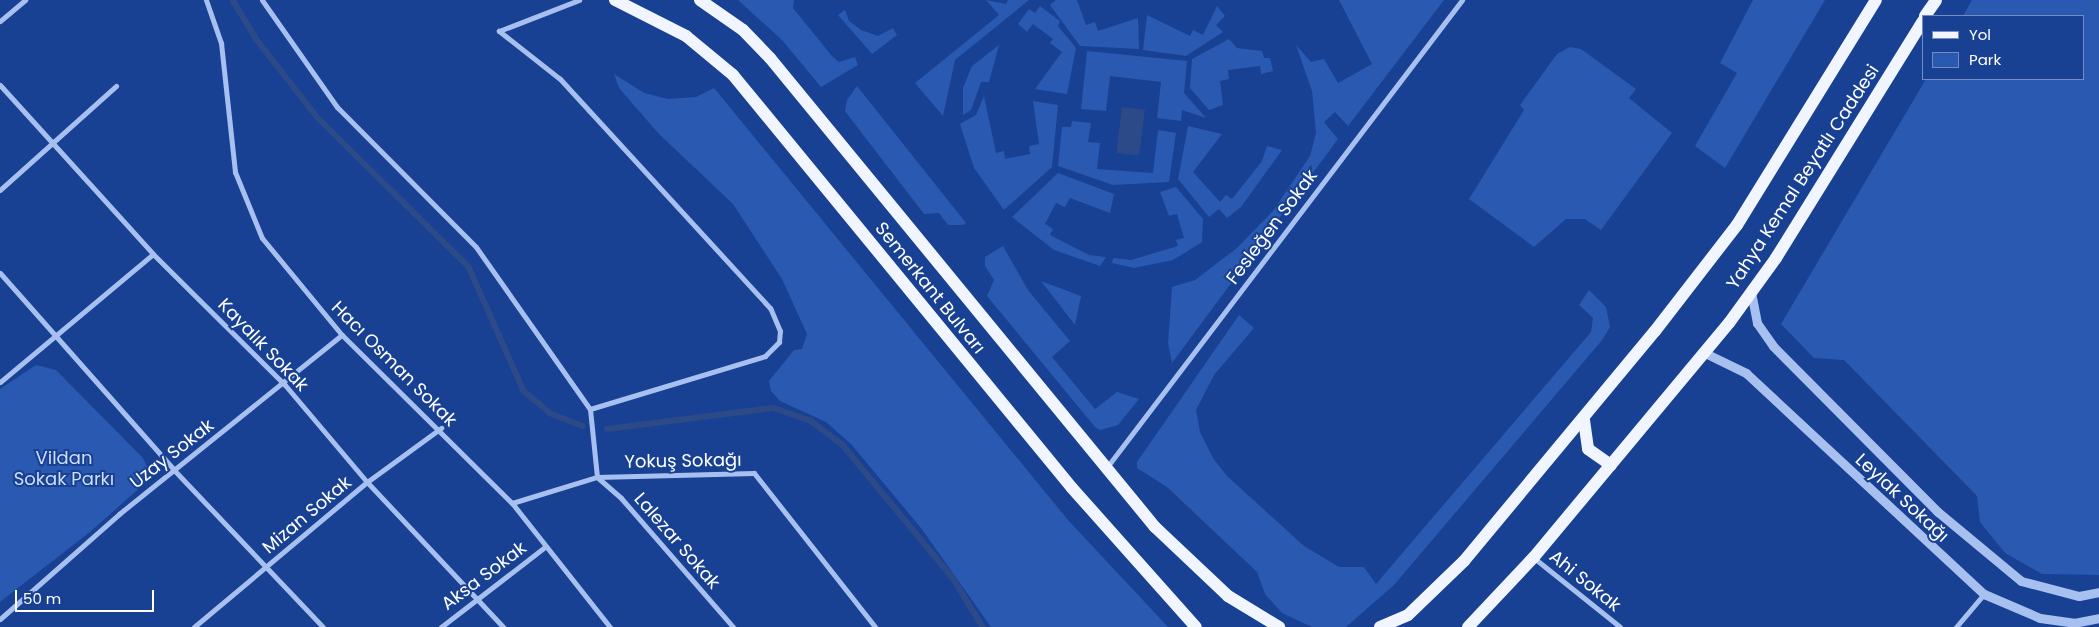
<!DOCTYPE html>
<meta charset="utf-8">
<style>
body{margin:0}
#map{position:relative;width:2099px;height:627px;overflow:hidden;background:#184093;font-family:Poppins,sans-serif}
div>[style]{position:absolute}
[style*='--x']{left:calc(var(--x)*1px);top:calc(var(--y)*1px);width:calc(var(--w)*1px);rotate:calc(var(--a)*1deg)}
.green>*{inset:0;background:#2a59b2}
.water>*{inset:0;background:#2d4a88;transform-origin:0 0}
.stream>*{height:5.5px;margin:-2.75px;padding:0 2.75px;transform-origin:2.75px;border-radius:2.75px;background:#2d4a88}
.minor>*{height:5px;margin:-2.5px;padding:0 2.5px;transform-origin:2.5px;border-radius:2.5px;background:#a7c0f0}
.tertiary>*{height:9px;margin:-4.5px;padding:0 4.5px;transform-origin:4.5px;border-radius:4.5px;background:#a7c0f0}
.primary>*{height:12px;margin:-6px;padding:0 6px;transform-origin:6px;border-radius:6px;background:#f1f5ff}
span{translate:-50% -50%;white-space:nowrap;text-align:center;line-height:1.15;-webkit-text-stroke:4px #184093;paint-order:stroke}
.street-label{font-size:18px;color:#fff}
.park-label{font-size:18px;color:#cedefb}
.legend{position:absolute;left:1922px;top:15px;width:162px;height:65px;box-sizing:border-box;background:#184093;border:1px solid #748cbe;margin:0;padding:6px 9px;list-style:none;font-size:15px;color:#fff}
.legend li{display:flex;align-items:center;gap:10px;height:25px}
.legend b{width:25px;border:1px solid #748cbe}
.scale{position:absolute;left:15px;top:590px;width:139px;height:22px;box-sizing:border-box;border:2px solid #fff;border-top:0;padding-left:6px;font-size:15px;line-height:18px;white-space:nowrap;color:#fff;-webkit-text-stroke:4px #184093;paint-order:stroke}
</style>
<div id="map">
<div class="green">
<div style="clip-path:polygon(738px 0,794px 0,793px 8px,832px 56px,839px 62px,855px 57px,858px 65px,821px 87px,782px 40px)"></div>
<div style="clip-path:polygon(986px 0,1006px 4px,1008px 0,1029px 0,955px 60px,943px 116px,915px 83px,999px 15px)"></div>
<div style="clip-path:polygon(1056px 0,1077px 0,1086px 25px,1095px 22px,1098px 31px,1138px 18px,1139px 49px,1080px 46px,1050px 5px)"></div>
<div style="clip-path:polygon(1339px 0,1444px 0,1348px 126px,1335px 112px,1324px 122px,1338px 139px,1172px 363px,1168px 343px,1172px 287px,1195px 280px,1237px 248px,1273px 211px,1310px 156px,1316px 133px,1312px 91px,1296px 45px,1311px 62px,1324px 59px,1338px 83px,1372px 64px)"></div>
<div style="clip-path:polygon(1753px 0,1825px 0,1725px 168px,1695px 146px,1737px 73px,1720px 63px)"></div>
<div style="clip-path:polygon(1972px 0,2099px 0,2099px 575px,2042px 574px,2005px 553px,1980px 522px,1977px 496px,1844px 360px,1814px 358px,1781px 324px,1926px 79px,2083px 79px,2083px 16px,1963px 16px)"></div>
<div style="clip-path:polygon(1040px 6px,1060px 21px,1058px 26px,1076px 48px,1067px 94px,1035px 89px,1062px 52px,1050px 43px,1053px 39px,1033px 24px,1027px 32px,1018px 24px,1029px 9px,1035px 13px)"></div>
<div style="clip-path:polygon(1217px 6px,1225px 16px,1216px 25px,1223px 32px,1186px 56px,1143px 50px,1147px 15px,1190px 36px,1193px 30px,1203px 35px)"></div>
<div style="clip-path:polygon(845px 10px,849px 21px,861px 30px,878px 36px,893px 28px,897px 35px,872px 54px,838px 15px)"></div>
<div style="clip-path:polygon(1229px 39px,1237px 48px,1262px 51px,1264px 58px,1270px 58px,1273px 71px,1261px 74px,1260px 66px,1228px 70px,1229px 79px,1220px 81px,1223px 105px,1209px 110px,1190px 88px,1192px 59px)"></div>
<div style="clip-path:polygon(999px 45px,989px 82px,981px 82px,971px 110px,963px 115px,963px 88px,972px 66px)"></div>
<div style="clip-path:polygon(1570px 47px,1581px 49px,1636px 89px,1629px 98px,1672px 133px,1601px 230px,1585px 219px,1566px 219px,1534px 247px,1469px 199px,1524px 110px,1520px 105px,1557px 54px)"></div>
<div style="clip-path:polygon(1087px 51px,1187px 61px,1184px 93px,1206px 118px,1182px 110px,1181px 121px,1157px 118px,1161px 82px,1110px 76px,1106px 111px,1081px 109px)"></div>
<div style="clip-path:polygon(614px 74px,644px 93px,668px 99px,696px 97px,714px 88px,1068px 520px,1168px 627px,991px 627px,921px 528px,851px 444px,826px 422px,780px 401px,771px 391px,769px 381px,794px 350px,802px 349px,807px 334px,782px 279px,733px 204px,658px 133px,619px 88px)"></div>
<div style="clip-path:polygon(857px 86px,966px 223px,963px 225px,948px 225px,939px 213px,924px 214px,851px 119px,845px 111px,847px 100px)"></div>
<div style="clip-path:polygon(984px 96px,996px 153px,1004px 151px,1005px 159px,1030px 154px,1029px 146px,1039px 144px,1033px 101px,1058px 105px,1052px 167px,1004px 210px,974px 168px,960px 124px,976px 115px)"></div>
<div style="clip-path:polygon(1072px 121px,1091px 123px,1088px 142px,1100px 143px,1097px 169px,1153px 173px,1158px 130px,1176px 133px,1169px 182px,1113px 185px,1058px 166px,1062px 127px,1071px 127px)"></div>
<div style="clip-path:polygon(1188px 126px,1222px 134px,1193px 172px,1220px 202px,1226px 195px,1232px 199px,1262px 161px,1267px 146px,1282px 150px,1241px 207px,1227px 218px,1219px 209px,1209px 217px,1178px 179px)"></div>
<div style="clip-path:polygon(1058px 173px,1114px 194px,1110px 213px,1070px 198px,1065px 207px,1056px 203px,1045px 224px,1053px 229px,1050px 235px,1089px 255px,1106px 257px,1100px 266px,1054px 250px,1012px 217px)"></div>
<div style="clip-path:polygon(1176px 187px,1203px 219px,1202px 242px,1173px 260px,1134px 268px,1112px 263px,1113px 258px,1131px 260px,1178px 246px,1176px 240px,1184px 238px,1177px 214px,1169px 216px,1160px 192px)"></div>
<div style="clip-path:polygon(1003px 246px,1028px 290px,1070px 341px,1052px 357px,1095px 409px,1117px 392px,1139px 399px,1118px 425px,1100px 430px,1095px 427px,987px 296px,994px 280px,985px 266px,985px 257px)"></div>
<div style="clip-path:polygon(1041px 281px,1081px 296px,1075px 325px)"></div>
<div style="clip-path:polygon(1589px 290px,1606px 307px,1610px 327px,1603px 339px,1394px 585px,1346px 627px,1312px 627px,1282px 613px,1265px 594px,1257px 572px,1167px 487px,1137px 468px,1137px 462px,1239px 315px,1254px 328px,1214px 375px,1196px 410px,1200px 432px,1213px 458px,1227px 476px,1304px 546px,1339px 567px,1364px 567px,1376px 584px,1591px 332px,1593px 318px,1579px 305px)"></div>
<div style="clip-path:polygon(36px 365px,56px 370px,143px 458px,150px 473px,144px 484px,90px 532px,0 602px,0 389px)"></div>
</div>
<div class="water">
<div style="left:1122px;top:107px;width:23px;height:46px;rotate:7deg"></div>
</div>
<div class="stream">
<div style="--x:233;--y:0;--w:47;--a:59"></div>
<div style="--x:257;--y:40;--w:100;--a:51.9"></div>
<div style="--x:319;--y:119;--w:211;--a:44.6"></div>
<div style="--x:469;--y:267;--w:136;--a:66.1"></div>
<div style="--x:524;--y:391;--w:34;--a:40"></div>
<div style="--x:550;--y:413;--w:35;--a:22"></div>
<div style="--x:607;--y:429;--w:168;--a:-7.2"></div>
<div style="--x:774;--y:408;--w:39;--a:19"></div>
<div style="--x:811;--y:421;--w:39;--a:37"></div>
<div style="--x:842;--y:444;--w:174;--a:50.4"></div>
<div style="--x:953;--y:578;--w:57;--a:58.5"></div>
</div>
<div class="minor">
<div style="--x:206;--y:0;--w:46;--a:70.8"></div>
<div style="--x:221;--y:43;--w:130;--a:83.8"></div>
<div style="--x:235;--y:172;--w:71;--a:67.8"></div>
<div style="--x:262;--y:238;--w:126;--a:50.5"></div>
<div style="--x:342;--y:335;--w:239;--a:44.7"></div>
<div style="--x:512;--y:503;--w:158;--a:51.7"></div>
<div style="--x:262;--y:0;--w:131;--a:55"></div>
<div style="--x:337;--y:107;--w:197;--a:45.2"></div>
<div style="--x:476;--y:247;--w:198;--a:54.9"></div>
<div style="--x:590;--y:409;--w:183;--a:-16.8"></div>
<div style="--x:765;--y:356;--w:20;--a:-45"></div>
<div style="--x:779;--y:342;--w:11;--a:-85"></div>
<div style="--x:780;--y:331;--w:25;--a:-113"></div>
<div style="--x:770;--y:308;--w:311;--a:-132.5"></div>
<div style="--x:560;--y:79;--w:78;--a:-141.8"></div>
<div style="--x:499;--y:31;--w:86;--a:-21.2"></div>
<div style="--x:0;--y:21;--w:33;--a:-40"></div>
<div style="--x:0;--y:85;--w:228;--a:47.8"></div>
<div style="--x:153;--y:254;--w:186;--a:44.8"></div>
<div style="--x:285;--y:385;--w:127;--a:49.8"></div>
<div style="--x:367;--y:482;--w:199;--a:46.8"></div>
<div style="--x:0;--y:190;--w:156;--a:-41.9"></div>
<div style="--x:0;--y:273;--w:263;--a:48.5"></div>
<div style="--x:174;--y:470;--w:216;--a:46.5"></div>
<div style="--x:0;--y:382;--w:199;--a:-39.9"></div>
<div style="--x:590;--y:409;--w:68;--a:84.1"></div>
<div style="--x:597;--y:477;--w:32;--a:41"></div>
<div style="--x:621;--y:498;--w:171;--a:49"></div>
<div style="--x:1107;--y:467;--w:587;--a:-52.76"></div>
<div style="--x:512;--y:503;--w:89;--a:-17"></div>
<div style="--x:597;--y:477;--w:157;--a:-1.5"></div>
<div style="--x:754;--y:473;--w:196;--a:51.8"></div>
<div style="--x:1534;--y:558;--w:110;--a:38.7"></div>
<div style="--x:0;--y:619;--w:159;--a:-41.4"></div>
<div style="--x:119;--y:514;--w:286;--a:-38.8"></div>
<div style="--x:194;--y:627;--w:226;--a:-40"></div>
<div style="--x:367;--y:482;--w:92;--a:-36.1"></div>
<div style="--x:441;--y:627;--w:131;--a:-37.6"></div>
<div style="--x:1956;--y:627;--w:43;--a:-49.7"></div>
</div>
<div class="tertiary">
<div style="--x:1751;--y:292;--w:32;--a:79"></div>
<div style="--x:1757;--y:323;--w:28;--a:55"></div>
<div style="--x:1773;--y:346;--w:234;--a:45.2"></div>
<div style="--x:1938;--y:512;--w:108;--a:39.7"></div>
<div style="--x:2021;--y:581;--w:60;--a:14.5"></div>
<div style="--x:2079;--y:596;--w:20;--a:-11"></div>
<div style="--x:1705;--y:353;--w:46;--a:26"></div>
<div style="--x:1746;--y:373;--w:325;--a:42.9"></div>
<div style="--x:1984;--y:594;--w:61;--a:23.2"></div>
<div style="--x:2040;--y:618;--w:34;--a:8"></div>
<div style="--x:2074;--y:623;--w:25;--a:-11"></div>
</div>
<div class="primary">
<div style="--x:615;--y:0;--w:80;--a:26.9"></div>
<div style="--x:686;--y:36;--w:61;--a:39.7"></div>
<div style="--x:733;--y:75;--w:534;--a:50.62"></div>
<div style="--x:1072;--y:488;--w:186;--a:48.3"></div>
<div style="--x:700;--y:0;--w:52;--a:34.9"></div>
<div style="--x:743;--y:30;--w:39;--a:46"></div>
<div style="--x:770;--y:58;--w:607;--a:50.62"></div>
<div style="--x:1155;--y:527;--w:100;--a:43.4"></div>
<div style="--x:1228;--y:596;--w:60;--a:31.3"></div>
<div style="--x:1925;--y:16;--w:19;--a:-55"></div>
<div style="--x:1584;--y:420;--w:29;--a:82"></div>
<div style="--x:1588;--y:449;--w:28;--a:35"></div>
<div style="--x:1380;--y:627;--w:30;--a:-23"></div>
<div style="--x:1408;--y:615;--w:78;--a:-44"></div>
<div style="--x:1464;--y:561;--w:299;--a:-50.3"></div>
<div style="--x:1655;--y:331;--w:134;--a:-52.3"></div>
<div style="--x:1737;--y:225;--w:264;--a:-58.3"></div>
<div style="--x:1468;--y:627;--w:96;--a:-46.7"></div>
<div style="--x:1534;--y:557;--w:305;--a:-50.2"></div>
<div style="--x:1729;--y:323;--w:80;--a:-54.1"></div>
<div style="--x:1776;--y:258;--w:279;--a:-58.2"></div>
</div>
<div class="street-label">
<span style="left:1803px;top:177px;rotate:-57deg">Yahya Kemal Beyatlı Caddesi</span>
<span style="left:1272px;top:227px;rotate:-53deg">Fesleğen Sokak</span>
<span style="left:930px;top:288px;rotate:51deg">Semerkant Bulvarı</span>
<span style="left:263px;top:345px;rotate:46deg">Kayalık Sokak</span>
<span style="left:394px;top:364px;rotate:45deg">Hacı Osman Sokak</span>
<span style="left:172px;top:454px;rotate:-38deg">Uzay Sokak</span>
<span style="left:683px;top:461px;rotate:-1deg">Yokuş Sokağı</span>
<span style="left:1902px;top:498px;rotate:43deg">Leylak Sokağı</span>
<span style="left:307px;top:515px;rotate:-40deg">Mizan Sokak</span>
<span style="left:677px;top:541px;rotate:49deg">Lalezar Sokak</span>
<span style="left:484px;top:576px;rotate:-37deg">Aksa Sokak</span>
<span style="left:1585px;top:581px;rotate:39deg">Ahi Sokak</span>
</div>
<div class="park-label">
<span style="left:64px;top:469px">Vildan<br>Sokak Parkı</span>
</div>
<ul class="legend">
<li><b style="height:6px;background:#f1f5ff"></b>Yol</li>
<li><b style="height:14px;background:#2a59b2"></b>Park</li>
</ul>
<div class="scale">50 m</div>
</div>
